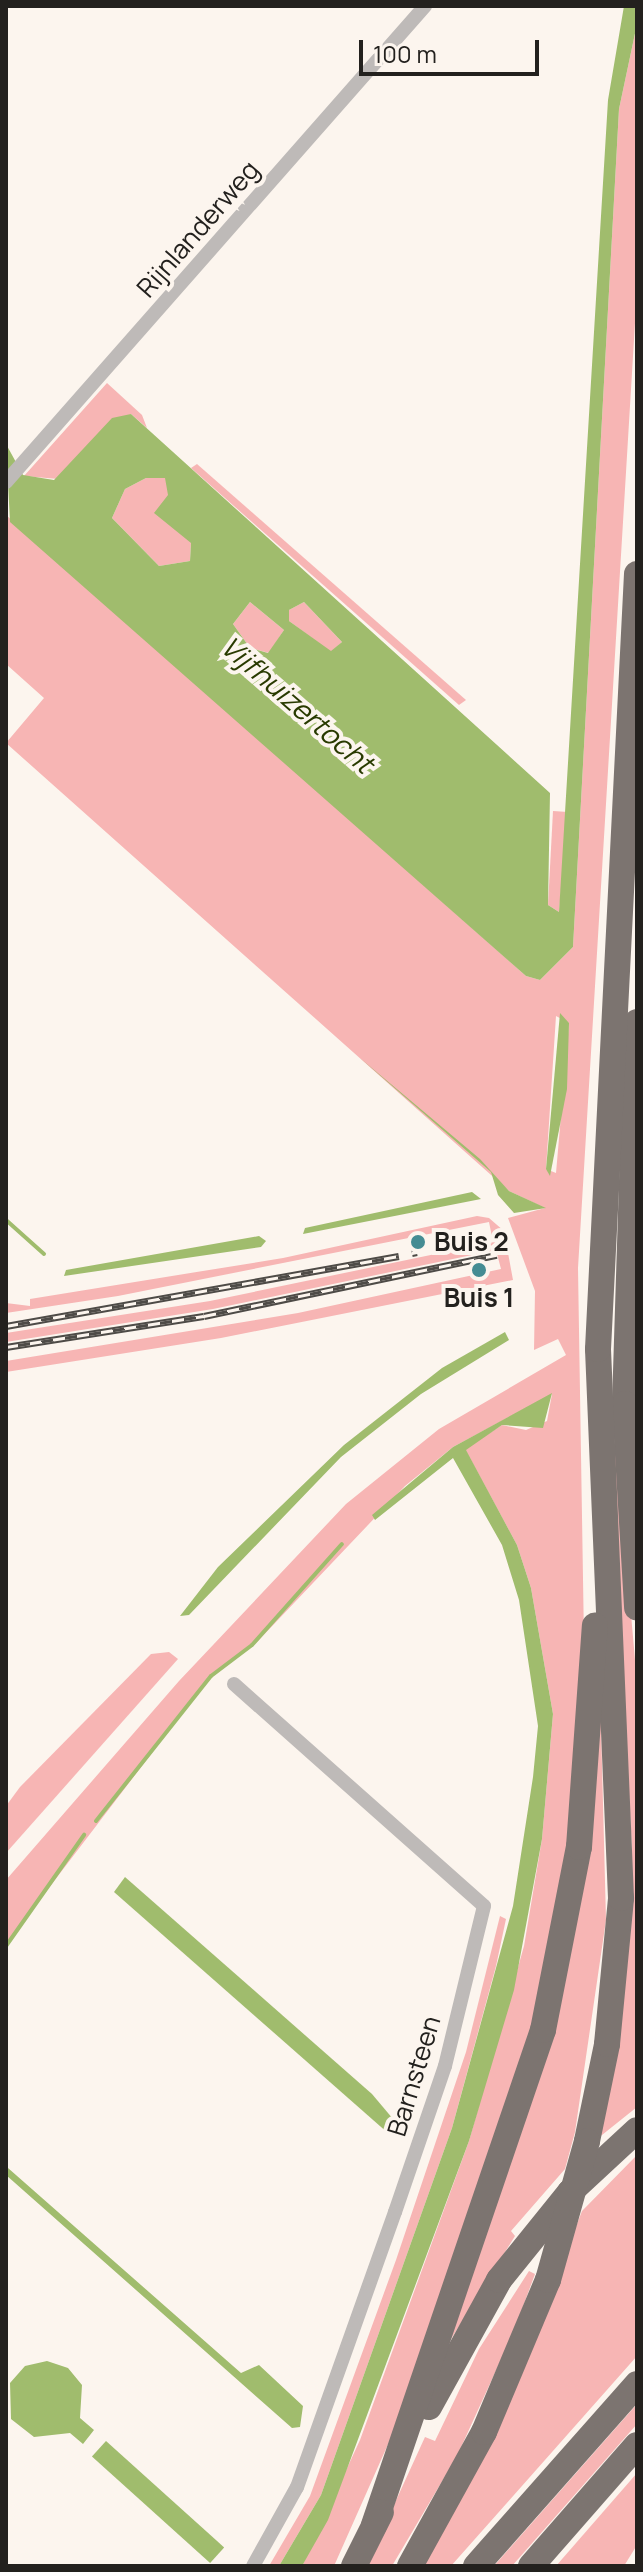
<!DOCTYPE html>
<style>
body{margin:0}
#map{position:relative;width:643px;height:2572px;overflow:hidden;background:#fcf5ee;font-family:Manrope,sans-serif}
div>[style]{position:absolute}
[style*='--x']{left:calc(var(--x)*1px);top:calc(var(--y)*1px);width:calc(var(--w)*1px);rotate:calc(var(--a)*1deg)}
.green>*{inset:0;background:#f7b5b4}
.water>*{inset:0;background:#a0bc6d;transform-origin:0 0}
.stream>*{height:4px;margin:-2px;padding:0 2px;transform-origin:2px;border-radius:2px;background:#a0bc6d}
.street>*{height:14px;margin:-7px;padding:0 7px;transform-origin:7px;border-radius:7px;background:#bebab8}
.highway>*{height:26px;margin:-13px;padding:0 13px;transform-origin:13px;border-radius:13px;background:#7c7470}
.rail>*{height:7px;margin-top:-3.5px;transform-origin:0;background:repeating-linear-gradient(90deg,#fcf5ee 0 12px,#4e4b47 0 24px);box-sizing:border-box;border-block:2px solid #4e4b47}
.highway-bridge>*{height:26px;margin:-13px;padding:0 13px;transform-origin:13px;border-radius:13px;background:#7c7470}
.dots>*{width:22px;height:22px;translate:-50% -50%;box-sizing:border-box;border:4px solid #fcf5ee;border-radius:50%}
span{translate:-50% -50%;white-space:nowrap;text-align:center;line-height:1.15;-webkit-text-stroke:8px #fcf5ee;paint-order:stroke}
.street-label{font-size:26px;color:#23211e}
.poi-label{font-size:26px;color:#23211e;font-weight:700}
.left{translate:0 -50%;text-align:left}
.water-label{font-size:28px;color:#293a00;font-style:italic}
.frame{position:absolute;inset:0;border:8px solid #23211e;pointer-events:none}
.scale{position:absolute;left:359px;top:40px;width:180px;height:36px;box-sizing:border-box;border:4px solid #23211e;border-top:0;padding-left:10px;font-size:24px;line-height:28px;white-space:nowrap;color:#23211e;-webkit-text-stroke:6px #fcf5ee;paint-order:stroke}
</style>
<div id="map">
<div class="green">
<div style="clip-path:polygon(evenodd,637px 24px,637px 290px,578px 1268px,584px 1640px,571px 1825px,529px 2039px,393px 2433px,334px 2566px,302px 2566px,360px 2440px,469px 2141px,524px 1946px,542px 1839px,553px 1714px,531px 1588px,517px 1545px,465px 1449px,502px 1425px,526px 1430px,547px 1421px,552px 1394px,453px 1447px,405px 1486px,257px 1642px,206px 1682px,6px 1944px,6px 1880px,179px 1681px,346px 1504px,439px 1429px,566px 1355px,558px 1339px,534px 1350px,535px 1291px,508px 1218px,545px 1208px,509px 1191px,6px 743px,44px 698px,6px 664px,6px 515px,526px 976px,540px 980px,573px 947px,619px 109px,637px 24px,556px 1016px,569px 1023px,556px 1173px,546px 1169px,556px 1016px)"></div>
<div style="clip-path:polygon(107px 383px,142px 415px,147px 428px,131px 414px,58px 479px,24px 476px)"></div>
<div style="clip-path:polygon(197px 464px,466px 700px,459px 705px,191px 468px)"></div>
<div style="clip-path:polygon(146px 478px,166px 478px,191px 543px,190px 561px,159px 566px,112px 518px,125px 489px)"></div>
<div style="clip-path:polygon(250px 602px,284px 630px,269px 653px,250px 648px,233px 624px)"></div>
<div style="clip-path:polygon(304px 602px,342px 642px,331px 652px,289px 621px,289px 610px)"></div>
<div style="clip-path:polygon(553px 811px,568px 812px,559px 912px,548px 905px)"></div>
<div style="clip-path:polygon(477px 1216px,489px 1218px,504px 1231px,513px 1280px,221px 1338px,6px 1372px,6px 1361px,298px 1313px,501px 1269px,496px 1250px,213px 1309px,6px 1342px,6px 1333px,210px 1301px,493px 1242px,489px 1222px,118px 1296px,6px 1313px,6px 1303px,30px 1306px,30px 1299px,283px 1258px)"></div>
<div style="clip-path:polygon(610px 1445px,616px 1445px,637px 1682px,637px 2107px,597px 2139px,630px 1914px,632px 1850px)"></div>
<div style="clip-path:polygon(169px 1652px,178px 1659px,6px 1853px,6px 1806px,20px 1787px,151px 1654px)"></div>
<div style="clip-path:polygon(600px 1687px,606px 1920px,575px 2132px,565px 2169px,511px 2231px,515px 2236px,430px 2373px,529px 2092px)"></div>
<div style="clip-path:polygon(500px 1916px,506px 1919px,496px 1966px,452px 2128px,321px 2495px,279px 2566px,269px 2566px,310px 2496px,396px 2260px,466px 2052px)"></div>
<div style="clip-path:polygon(637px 2155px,637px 2356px,451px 2566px,422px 2566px,499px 2427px,582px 2211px)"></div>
<div style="clip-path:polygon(529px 2271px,535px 2274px,514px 2331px,457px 2456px,392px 2566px,366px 2566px,425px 2437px,435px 2441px,479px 2349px)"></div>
<div style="clip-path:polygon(637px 2404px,637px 2424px,512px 2566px,494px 2566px)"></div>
<div style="clip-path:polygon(637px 2473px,637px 2545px,624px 2566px,556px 2566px)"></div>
</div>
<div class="water">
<div style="clip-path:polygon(evenodd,624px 6px,637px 6px,637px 24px,619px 109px,573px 947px,540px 980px,526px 976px,10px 522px,6px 444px,23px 475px,54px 480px,112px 418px,131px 414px,550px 793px,548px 905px,559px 912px,608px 100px,624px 6px,146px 478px,165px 478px,168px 495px,154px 513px,191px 543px,190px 561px,159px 566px,112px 518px,125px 489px,146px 478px,624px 6px,250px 602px,284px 630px,268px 653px,250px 648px,233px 624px,250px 602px,624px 6px,304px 602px,342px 642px,331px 651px,289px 621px,289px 610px,304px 602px)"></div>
<div style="clip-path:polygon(560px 1013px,569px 1023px,567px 1089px,550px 1176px,546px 1169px)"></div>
<div style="clip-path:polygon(360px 1058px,480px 1159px,509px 1191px,546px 1208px,514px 1213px,498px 1195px,491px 1172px)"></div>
<div style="clip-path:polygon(472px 1192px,481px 1199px,303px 1234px,305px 1228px)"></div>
<div style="clip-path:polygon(259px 1236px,266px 1241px,261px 1247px,64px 1276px,66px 1270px)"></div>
<div style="clip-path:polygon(505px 1332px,509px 1340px,421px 1394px,341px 1457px,189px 1615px,180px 1616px,218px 1567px,344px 1445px,442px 1368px)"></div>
<div style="clip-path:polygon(552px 1393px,543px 1428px,502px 1425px,466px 1450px,517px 1545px,531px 1588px,553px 1714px,542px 1839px,514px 1990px,469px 2141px,328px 2520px,302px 2566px,279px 2566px,321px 2495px,452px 2128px,513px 1906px,533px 1777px,538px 1726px,519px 1600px,502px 1545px,453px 1458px,375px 1520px,372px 1515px,453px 1447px)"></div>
<div style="clip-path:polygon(125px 1877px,372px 2094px,404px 2132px,389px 2134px,114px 1892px)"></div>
<div style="clip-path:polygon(8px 2168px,241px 2373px,259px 2365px,303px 2406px,300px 2427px,292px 2428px,6px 2175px)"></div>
<div style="clip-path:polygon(47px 2361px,68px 2368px,82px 2385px,80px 2418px,94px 2430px,83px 2444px,70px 2433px,34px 2437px,11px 2419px,10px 2383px,25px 2366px)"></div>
<div style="left:106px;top:2441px;width:159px;height:21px;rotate:42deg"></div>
</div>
<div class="stream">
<div style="--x:6;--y:1220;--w:51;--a:41.8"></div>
<div style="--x:96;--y:1821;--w:185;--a:-51.6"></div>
<div style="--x:211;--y:1676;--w:51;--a:-37.1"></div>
<div style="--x:252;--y:1645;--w:135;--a:-48.3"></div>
<div style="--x:6;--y:1946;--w:136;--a:-54.9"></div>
</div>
<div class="street">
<div style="--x:6;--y:482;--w:634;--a:-48.64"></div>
<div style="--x:234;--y:1684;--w:334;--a:41.6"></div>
<div style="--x:484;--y:1906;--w:165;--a:103.7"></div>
<div style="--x:445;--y:2066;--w:154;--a:108.9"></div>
<div style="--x:395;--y:2212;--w:292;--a:109.6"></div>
<div style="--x:297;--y:2487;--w:90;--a:119.1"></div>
</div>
<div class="highway">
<div style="--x:637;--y:1022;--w:382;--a:91.8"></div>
<div style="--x:625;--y:1404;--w:204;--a:86.6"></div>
<div style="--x:587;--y:2141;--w:99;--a:-78.3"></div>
<div style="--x:607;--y:2044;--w:147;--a:-84.5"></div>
<div style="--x:621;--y:1898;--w:549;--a:-92.4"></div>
<div style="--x:598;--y:1349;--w:776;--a:-87.12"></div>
<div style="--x:429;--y:2407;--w:145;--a:-61.1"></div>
<div style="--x:499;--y:2280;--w:113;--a:-51.1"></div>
<div style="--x:570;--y:2192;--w:91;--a:-42.8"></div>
<div style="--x:374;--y:2525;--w:523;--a:-71.15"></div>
<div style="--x:543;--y:2030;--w:187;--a:-78.9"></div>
<div style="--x:579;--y:1847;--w:222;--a:-85.9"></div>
<div style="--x:354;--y:2566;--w:60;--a:-63.4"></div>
<div style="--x:410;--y:2566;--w:153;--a:-61.1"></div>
<div style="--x:484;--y:2432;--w:165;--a:-67.2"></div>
<div style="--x:476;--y:2566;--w:243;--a:-48.5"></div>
<div style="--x:531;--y:2566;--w:161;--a:-48.8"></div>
</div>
<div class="rail">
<div style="--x:472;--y:1232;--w:4;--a:-14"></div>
<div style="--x:438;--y:1247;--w:5;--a:-11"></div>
<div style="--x:412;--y:1253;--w:5;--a:-11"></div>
<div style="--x:6;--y:1326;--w:399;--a:-10.1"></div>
<div style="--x:6;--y:1347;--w:200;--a:-8.9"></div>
<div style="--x:204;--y:1316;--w:299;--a:-11.8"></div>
</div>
<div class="highway-bridge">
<div style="--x:548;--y:2280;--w:144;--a:-74.3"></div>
</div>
<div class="dots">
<div style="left:418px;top:1242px;background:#458c93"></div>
<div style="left:479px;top:1270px;background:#458c93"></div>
</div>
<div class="street-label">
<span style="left:198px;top:229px;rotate:-49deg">Rijnlanderweg</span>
<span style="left:414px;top:2076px;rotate:-73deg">Barnsteen</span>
</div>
<div class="poi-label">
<span class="left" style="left:434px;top:1242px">Buis 2</span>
<span style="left:479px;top:1298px">Buis 1</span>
</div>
<div class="water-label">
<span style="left:298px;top:704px;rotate:41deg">Vijfhuizertocht</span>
</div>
<div class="frame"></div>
<div class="scale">100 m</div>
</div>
